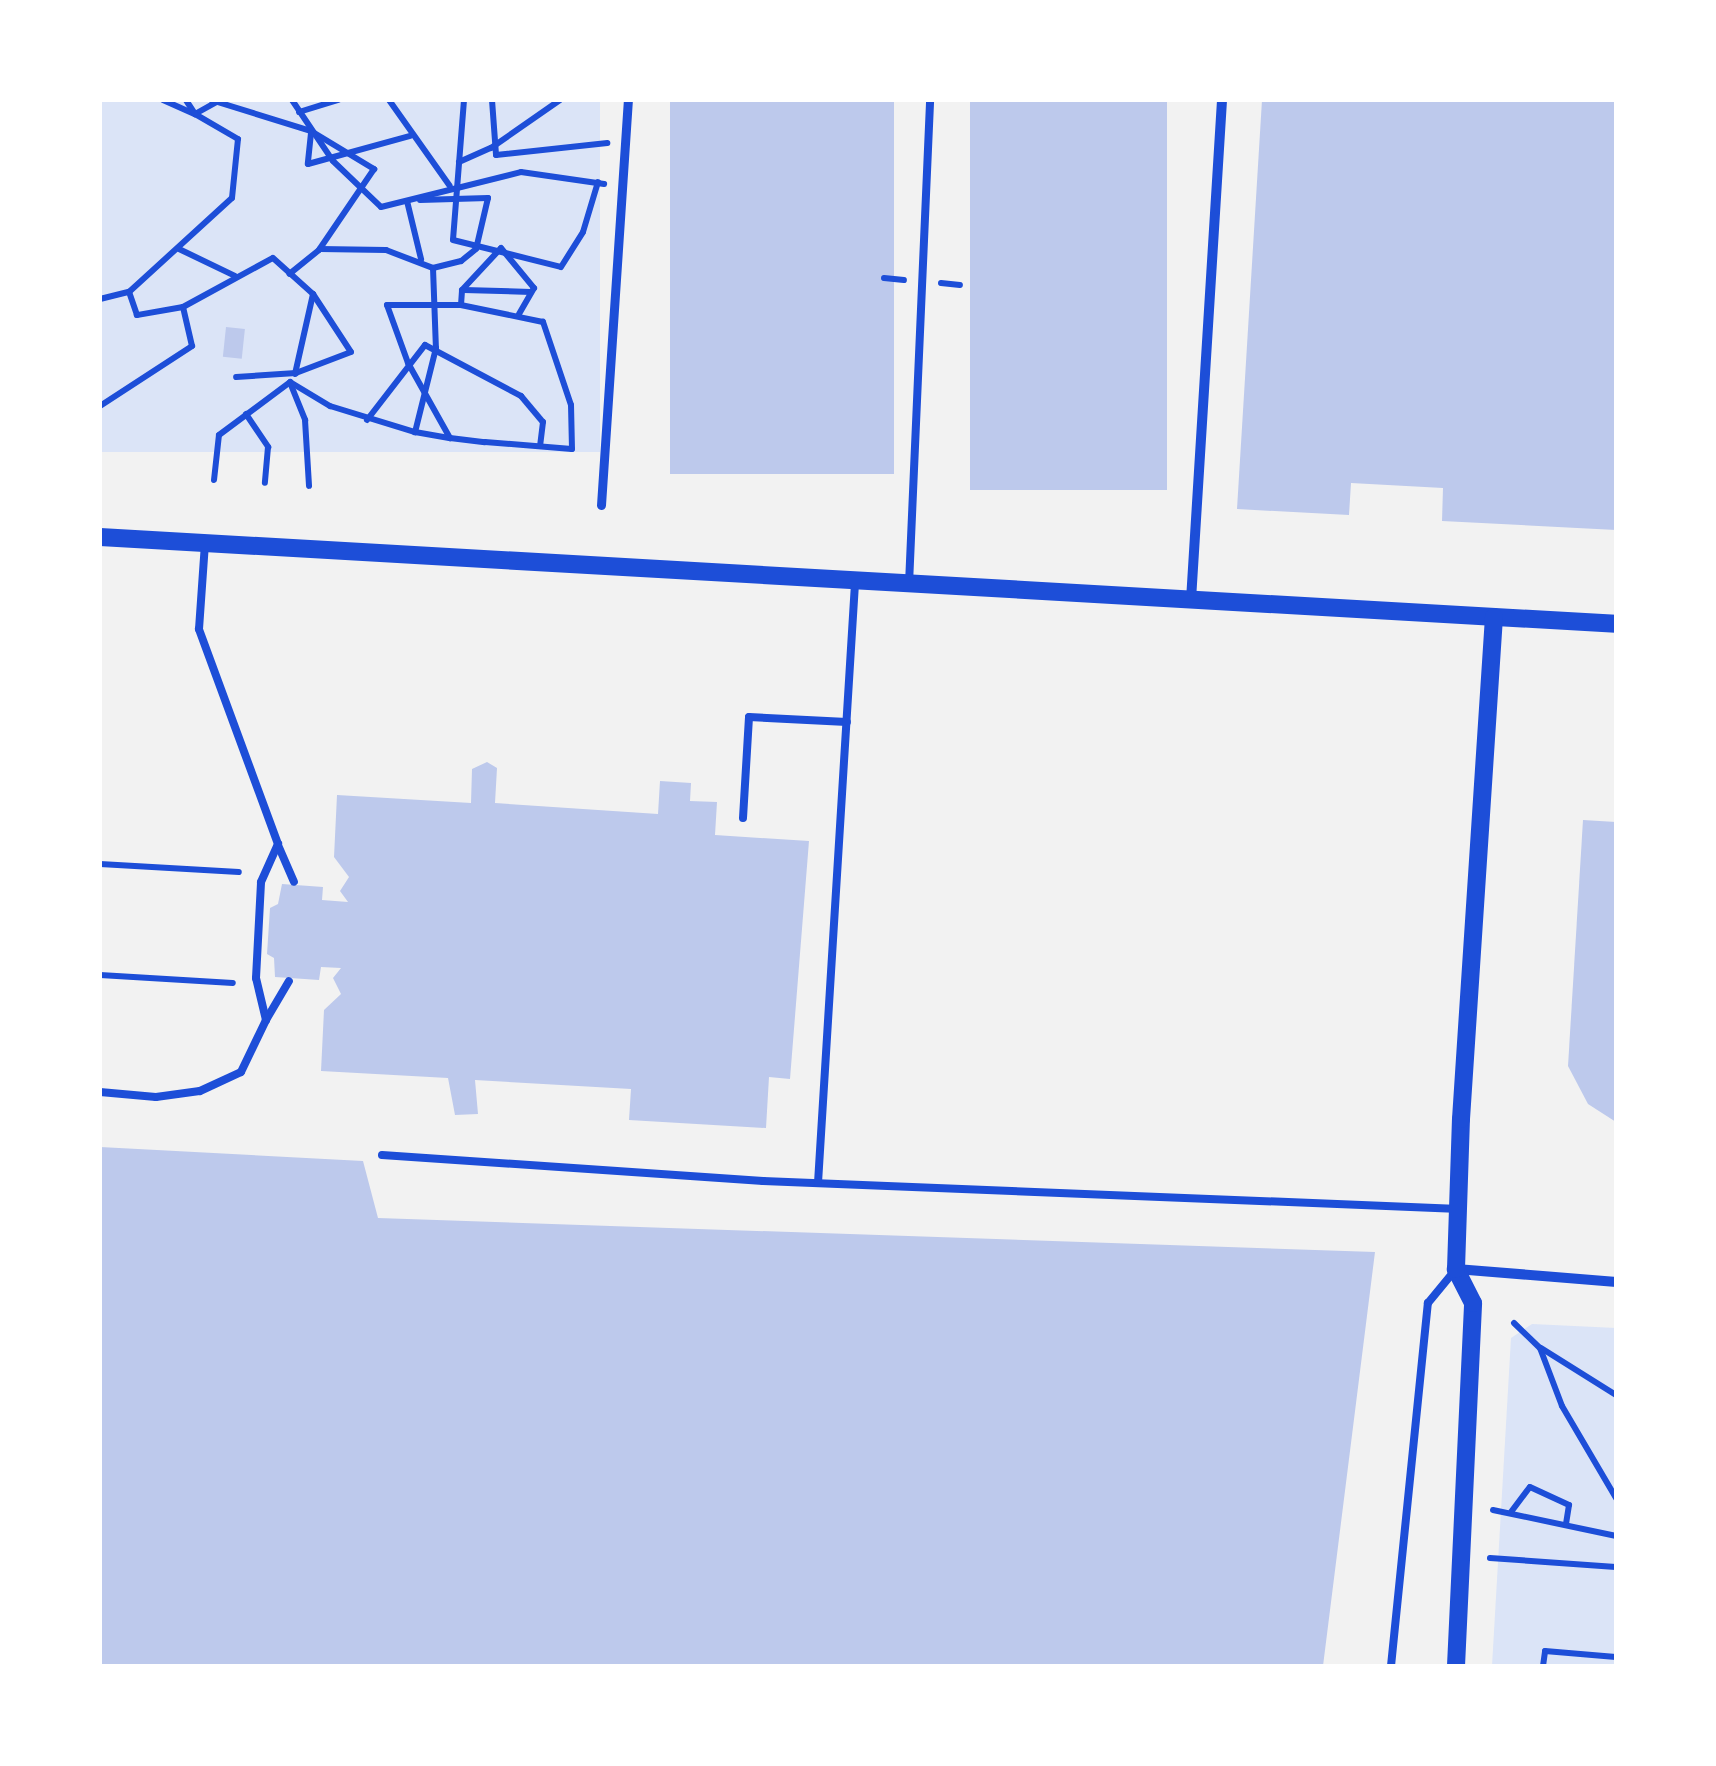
<!DOCTYPE html>
<style>
body{margin:0}
#map{position:relative;width:1716px;height:1766px;overflow:hidden;background:#f2f2f2;font-family:Rubik,sans-serif}
div>[style]{position:absolute}
[style*='--x']{left:calc(var(--x)*1px);top:calc(var(--y)*1px);width:calc(var(--w)*1px);rotate:calc(var(--a)*1deg)}
.green>*{inset:0;background:#dbe4f7;transform-origin:0 0}
.building>*{inset:0;background:#bdc9ec;transform-origin:0 0}
.path>*{height:6px;margin:-3px;padding:0 3px;transform-origin:3px;border-radius:3px;background:#1d4ed8}
.service>*{height:8px;margin:-4px;padding:0 4px;transform-origin:4px;border-radius:4px;background:#1d4ed8}
.pedestrian>*{height:9px;margin:-4.5px;padding:0 4.5px;transform-origin:4.5px;border-radius:4.5px;background:#1d4ed8}
.minor>*{height:10px;margin:-5px;padding:0 5px;transform-origin:5px;border-radius:5px;background:#1d4ed8}
.tertiary>*{height:18px;margin:-9px;padding:0 9px;transform-origin:9px;border-radius:9px;background:#1d4ed8}
span{translate:-50% -50%;white-space:nowrap;text-align:center;line-height:1.15;-webkit-text-stroke:9px #fff;paint-order:stroke}
.frame{position:absolute;inset:0;border:102px solid #fff;pointer-events:none}
</style>
<div id="map">
<div class="green">
<div style="left:100px;top:100px;width:500px;height:352px"></div>
<div style="clip-path:polygon(1532px 1324px,1616px 1328px,1616px 1666px,1492px 1666px,1511px 1338px)"></div>
</div>
<div class="building">
<div style="left:670px;top:100px;width:224px;height:374px"></div>
<div style="left:970px;top:100px;width:197px;height:390px"></div>
<div style="clip-path:polygon(1262px 100px,1616px 100px,1616px 530px,1442px 521px,1443px 488px,1351px 483px,1349px 515px,1237px 509px)"></div>
<div style="left:226px;top:327px;width:19px;height:30px;rotate:6deg"></div>
<div style="clip-path:polygon(487px 762px,497px 768px,495px 803px,658px 814px,660px 781px,691px 783px,690px 801px,717px 802px,715px 835px,809px 841px,790px 1079px,769px 1077px,766px 1128px,629px 1120px,631px 1089px,475px 1080px,478px 1114px,455px 1115px,448px 1078px,321px 1071px,324px 1010px,341px 994px,333px 978px,341px 968px,321px 967px,319px 980px,275px 977px,274px 958px,267px 954px,270px 908px,278px 904px,282px 884px,323px 887px,322px 900px,348px 902px,340px 891px,349px 877px,334px 857px,337px 795px,471px 803px,472px 769px)"></div>
<div style="clip-path:polygon(1583px 820px,1616px 822px,1616px 1122px,1588px 1104px,1568px 1066px)"></div>
<div style="clip-path:polygon(100px 1147px,363px 1161px,378px 1218px,1375px 1252px,1323px 1666px,100px 1666px)"></div>
</div>
<div class="path">
<div style="--x:163;--y:100;--w:35;--a:24"></div>
<div style="--x:195;--y:114;--w:29;--a:-29"></div>
<div style="--x:211;--y:100;--w:105;--a:17.2"></div>
<div style="--x:311;--y:131;--w:74;--a:31.1"></div>
<div style="--x:374;--y:169;--w:98;--a:124.2"></div>
<div style="--x:319;--y:250;--w:38;--a:141"></div>
<div style="--x:292;--y:100;--w:73;--a:56.1"></div>
<div style="--x:333;--y:161;--w:66;--a:43.8"></div>
<div style="--x:381;--y:207;--w:144;--a:-14"></div>
<div style="--x:521;--y:172;--w:84;--a:8.2"></div>
<div style="--x:389;--y:100;--w:105;--a:54.7"></div>
<div style="--x:464;--y:100;--w:140;--a:94.5"></div>
<div style="--x:453;--y:240;--w:111;--a:14"></div>
<div style="--x:561;--y:267;--w:41;--a:-57.8"></div>
<div style="--x:583;--y:232;--w:52;--a:-73.3"></div>
<div style="--x:492;--y:100;--w:55;--a:85.8"></div>
<div style="--x:496;--y:155;--w:112;--a:-6.2"></div>
<div style="--x:299;--y:112;--w:41;--a:-17.1"></div>
<div style="--x:311;--y:133;--w:31;--a:96"></div>
<div style="--x:308;--y:164;--w:106;--a:-15.4"></div>
<div style="--x:459;--y:162;--w:35;--a:-24"></div>
<div style="--x:491;--y:148;--w:84;--a:-34.8"></div>
<div style="--x:420;--y:200;--w:68;--a:-1.7"></div>
<div style="--x:488;--y:198;--w:52;--a:103.2"></div>
<div style="--x:476;--y:249;--w:19;--a:141"></div>
<div style="--x:461;--y:261;--w:29;--a:166"></div>
<div style="--x:407;--y:201;--w:60;--a:76.4"></div>
<div style="--x:179;--y:249;--w:62;--a:25.7"></div>
<div style="--x:320;--y:249;--w:66;--a:0.9"></div>
<div style="--x:386;--y:250;--w:50;--a:21"></div>
<div style="--x:433;--y:268;--w:80;--a:87.9"></div>
<div style="--x:436;--y:348;--w:87;--a:104"></div>
<div style="--x:884;--y:278;--w:20;--a:6"></div>
<div style="--x:941;--y:283;--w:19;--a:6"></div>
<div style="--x:464;--y:290;--w:67;--a:1.7"></div>
<div style="--x:100;--y:299;--w:30;--a:-14"></div>
<div style="--x:129;--y:292;--w:139;--a:-42.4"></div>
<div style="--x:232;--y:198;--w:59;--a:-84.2"></div>
<div style="--x:238;--y:139;--w:50;--a:-149.8"></div>
<div style="--x:195;--y:114;--w:17;--a:-123"></div>
<div style="--x:461;--y:305;--w:15;--a:-86"></div>
<div style="--x:462;--y:290;--w:57;--a:-47.1"></div>
<div style="--x:501;--y:248;--w:52;--a:50.5"></div>
<div style="--x:534;--y:288;--w:30;--a:120"></div>
<div style="--x:183;--y:307;--w:102;--a:-28.6"></div>
<div style="--x:273;--y:258;--w:54;--a:42"></div>
<div style="--x:313;--y:294;--w:69;--a:56.8"></div>
<div style="--x:351;--y:352;--w:59;--a:159.1"></div>
<div style="--x:296;--y:373;--w:60;--a:176.2"></div>
<div style="--x:295;--y:374;--w:82;--a:-77.3"></div>
<div style="--x:291;--y:385;--w:38;--a:68"></div>
<div style="--x:305;--y:420;--w:66;--a:86.5"></div>
<div style="--x:100;--y:406;--w:110;--a:-33.1"></div>
<div style="--x:192;--y:346;--w:40;--a:-103"></div>
<div style="--x:183;--y:307;--w:47;--a:170.1"></div>
<div style="--x:137;--y:315;--w:24;--a:-109"></div>
<div style="--x:246;--y:414;--w:40;--a:56"></div>
<div style="--x:268;--y:447;--w:36;--a:95"></div>
<div style="--x:367;--y:420;--w:95;--a:-52.3"></div>
<div style="--x:425;--y:345;--w:109;--a:28"></div>
<div style="--x:521;--y:396;--w:34;--a:50"></div>
<div style="--x:543;--y:422;--w:24;--a:97"></div>
<div style="--x:214;--y:480;--w:45;--a:-83.7"></div>
<div style="--x:219;--y:435;--w:89;--a:-36.7"></div>
<div style="--x:290;--y:382;--w:47;--a:31"></div>
<div style="--x:330;--y:406;--w:89;--a:17"></div>
<div style="--x:415;--y:432;--w:36;--a:10"></div>
<div style="--x:450;--y:438;--w:35;--a:7"></div>
<div style="--x:485;--y:442;--w:87;--a:4.6"></div>
<div style="--x:572;--y:449;--w:44;--a:-91.3"></div>
<div style="--x:571;--y:405;--w:88;--a:-108.6"></div>
<div style="--x:543;--y:322;--w:84;--a:-168.3"></div>
<div style="--x:461;--y:305;--w:74;--a:180"></div>
<div style="--x:387;--y:305;--w:62;--a:70.1"></div>
<div style="--x:408;--y:363;--w:86;--a:60.8"></div>
<div style="--x:100;--y:864;--w:139;--a:3.3"></div>
<div style="--x:100;--y:975;--w:133;--a:3.4"></div>
<div style="--x:1514;--y:1323;--w:36;--a:44"></div>
<div style="--x:1540;--y:1348;--w:62;--a:69.2"></div>
<div style="--x:1562;--y:1406;--w:107;--a:59.6"></div>
<div style="--x:1541;--y:1348;--w:89;--a:32.1"></div>
<div style="--x:1493;--y:1510;--w:126;--a:11.9"></div>
<div style="--x:1511;--y:1512;--w:31;--a:-53"></div>
<div style="--x:1530;--y:1487;--w:43;--a:24.8"></div>
<div style="--x:1569;--y:1505;--w:20;--a:99"></div>
<div style="--x:1490;--y:1558;--w:126;--a:4.1"></div>
<div style="--x:1543;--y:1666;--w:15;--a:-82"></div>
<div style="--x:1545;--y:1651;--w:71;--a:4.8"></div>
</div>
<div class="service">
<div style="--x:909;--y:584;--w:484;--a:-87.5"></div>
<div style="--x:743;--y:818;--w:101;--a:-86.6"></div>
<div style="--x:749;--y:717;--w:98;--a:2.9"></div>
<div style="--x:278;--y:845;--w:40;--a:66.6"></div>
<div style="--x:266;--y:1020;--w:45;--a:-59.5"></div>
<div style="--x:100;--y:1092;--w:56;--a:5.1"></div>
<div style="--x:156;--y:1097;--w:44;--a:-7.8"></div>
<div style="--x:200;--y:1091;--w:45;--a:-24.9"></div>
<div style="--x:241;--y:1072;--w:58;--a:-64.3"></div>
<div style="--x:266;--y:1020;--w:43;--a:-103.4"></div>
<div style="--x:256;--y:978;--w:96;--a:-87"></div>
<div style="--x:261;--y:882;--w:42;--a:-65.9"></div>
<div style="--x:278;--y:844;--w:229;--a:-110.2"></div>
<div style="--x:199;--y:629;--w:86;--a:-86"></div>
<div style="--x:382;--y:1155;--w:382;--a:3.9"></div>
<div style="--x:763;--y:1181;--w:697;--a:2.3"></div>
<div style="--x:818;--y:1183;--w:601;--a:-86.47"></div>
<div style="--x:1391;--y:1666;--w:365;--a:-84.2"></div>
<div style="--x:1428;--y:1303;--w:44;--a:-50.5"></div>
</div>
<div class="pedestrian">
<div style="--x:601;--y:505;--w:406;--a:-86.2"></div>
</div>
<div class="minor">
<div style="--x:1191;--y:600;--w:501;--a:-86.45"></div>
<div style="--x:1456;--y:1269;--w:161;--a:4.6"></div>
</div>
<div class="tertiary">
<div style="--x:100;--y:537;--w:1518;--a:3.28"></div>
<div style="--x:1456;--y:1666;--w:363;--a:-87.3"></div>
<div style="--x:1473;--y:1303;--w:38;--a:-117"></div>
<div style="--x:1456;--y:1269;--w:150;--a:-88.1"></div>
<div style="--x:1461;--y:1119;--w:503;--a:-86.24"></div>
</div>
<div class="frame"></div>
</div>
